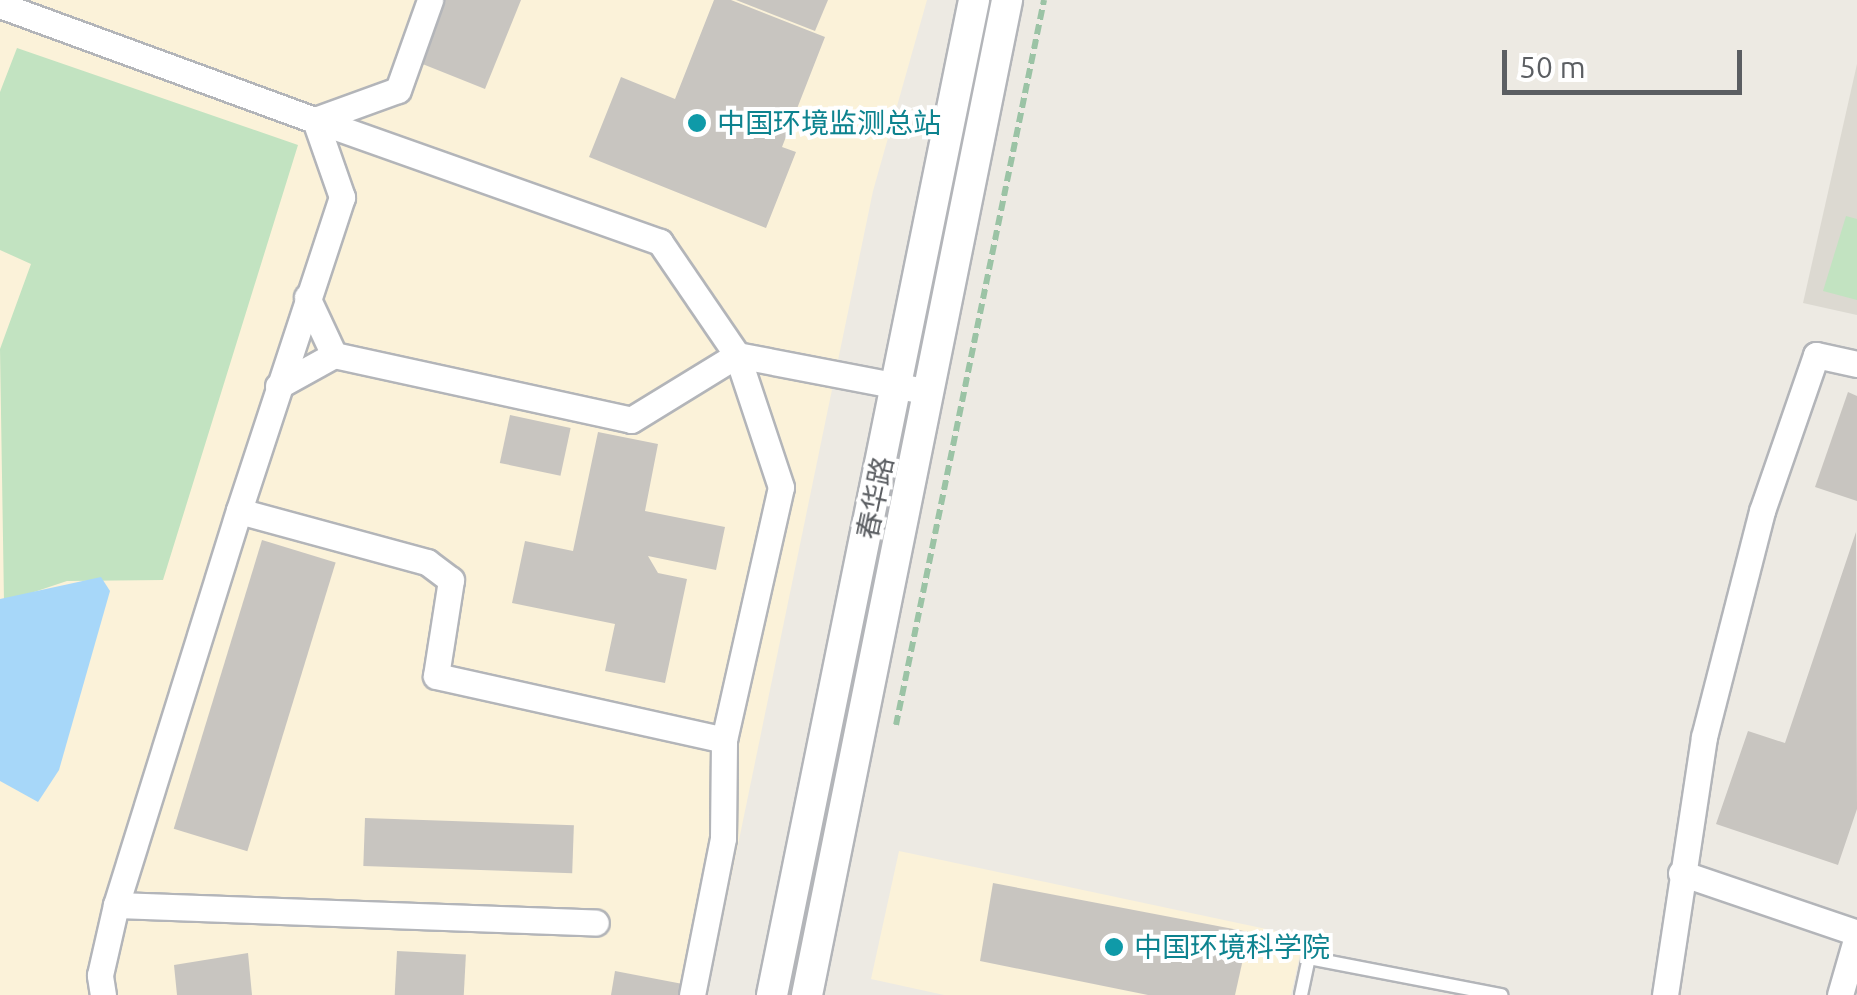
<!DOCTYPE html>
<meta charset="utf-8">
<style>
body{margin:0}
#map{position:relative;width:1857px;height:995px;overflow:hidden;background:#edeae3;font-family:Ubuntu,"Noto Sans SC",sans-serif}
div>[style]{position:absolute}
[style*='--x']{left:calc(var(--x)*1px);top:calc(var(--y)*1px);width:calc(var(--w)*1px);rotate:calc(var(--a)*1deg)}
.commercial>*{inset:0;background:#fbf2d9}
.education>*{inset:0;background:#dcd9d1}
.green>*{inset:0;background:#c2e3c1}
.water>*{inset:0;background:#a7d7f9}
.building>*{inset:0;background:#c8c5c0;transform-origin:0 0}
.path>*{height:6px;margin-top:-3px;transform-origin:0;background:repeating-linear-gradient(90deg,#9bc3a5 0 10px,transparent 0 15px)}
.roads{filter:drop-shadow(2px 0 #b3b5b9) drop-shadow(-2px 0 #b3b5b9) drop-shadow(0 2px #b3b5b9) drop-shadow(0 -2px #b3b5b9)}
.service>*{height:12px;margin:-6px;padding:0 6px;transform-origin:6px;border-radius:6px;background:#fff}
.minor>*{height:25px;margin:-12.5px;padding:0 12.5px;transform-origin:12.5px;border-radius:12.5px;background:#fff}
.tertiary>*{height:30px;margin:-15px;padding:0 15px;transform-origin:15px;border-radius:15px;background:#fff}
.dots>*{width:28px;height:28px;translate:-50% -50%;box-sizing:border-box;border:5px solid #fff;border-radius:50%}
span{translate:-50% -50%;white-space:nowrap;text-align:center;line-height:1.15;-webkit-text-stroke:8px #fff;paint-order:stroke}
.culture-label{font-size:28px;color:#0d838f}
.left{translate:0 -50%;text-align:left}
.street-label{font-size:28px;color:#5b5e62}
.scale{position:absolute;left:1502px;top:50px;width:240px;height:45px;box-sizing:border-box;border:5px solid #5b5e62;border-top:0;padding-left:12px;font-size:30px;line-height:35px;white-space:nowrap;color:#5b5e62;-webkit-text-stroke:8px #fff;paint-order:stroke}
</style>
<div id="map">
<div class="commercial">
<div style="clip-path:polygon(0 0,927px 0,873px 191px,707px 995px,0 995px)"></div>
<div style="clip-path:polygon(899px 851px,1304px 937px,1291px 995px,944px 995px,871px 979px)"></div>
</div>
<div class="education">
<div style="clip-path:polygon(1857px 64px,1857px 315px,1803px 303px)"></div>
</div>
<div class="green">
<div style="clip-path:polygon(17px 48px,298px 145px,163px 580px,67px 581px,4px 602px,0 349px,31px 264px,0 250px,0 92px)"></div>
<div style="clip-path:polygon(1846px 216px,1857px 219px,1857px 300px,1823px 291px)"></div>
</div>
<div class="water">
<div style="clip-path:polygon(101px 577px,110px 591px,59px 770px,38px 802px,0 781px,0 599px)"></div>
</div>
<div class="building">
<div style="clip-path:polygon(445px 0,521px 0,485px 89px,420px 63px)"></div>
<div style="clip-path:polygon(714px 0,731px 0,825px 37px,782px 147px,796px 152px,766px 228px,589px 157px,621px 77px,675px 99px)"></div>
<div style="clip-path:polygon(736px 0,828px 0,815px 31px)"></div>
<div style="clip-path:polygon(1848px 392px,1857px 396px,1857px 501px,1815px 487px)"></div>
<div style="left:510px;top:415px;width:62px;height:49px;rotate:12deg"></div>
<div style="clip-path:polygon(598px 432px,658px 444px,645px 511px,725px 527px,716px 570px,648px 556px,658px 573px,687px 579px,665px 683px,605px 671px,615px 624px,512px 603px,525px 541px,573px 551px)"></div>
<div style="clip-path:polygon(1856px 532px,1857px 809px,1838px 865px,1716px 824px,1748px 731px,1785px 743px)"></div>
<div style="left:262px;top:540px;width:77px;height:302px;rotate:17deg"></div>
<div style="left:365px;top:818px;width:209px;height:48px;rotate:2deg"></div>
<div style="clip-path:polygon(993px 883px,1249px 932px,1235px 995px,1148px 995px,980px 961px)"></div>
<div style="left:397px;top:951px;width:69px;height:44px;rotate:3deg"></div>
<div style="clip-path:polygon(248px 953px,252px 995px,177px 995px,174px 965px)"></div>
<div style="clip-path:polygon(615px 971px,688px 985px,686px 995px,611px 995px)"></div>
</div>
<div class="path">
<div style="--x:896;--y:725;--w:740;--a:-78.46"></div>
</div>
<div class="roads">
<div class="service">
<div style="--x:1301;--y:995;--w:38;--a:-78"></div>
<div style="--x:1309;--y:958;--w:196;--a:10.9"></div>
</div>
<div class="minor">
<div style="--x:0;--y:5;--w:335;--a:20.1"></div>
<div style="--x:315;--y:120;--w:82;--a:70.7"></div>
<div style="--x:342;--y:197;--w:330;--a:108.2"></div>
<div style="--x:239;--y:511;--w:195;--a:15.2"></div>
<div style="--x:427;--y:562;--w:30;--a:37"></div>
<div style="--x:451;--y:580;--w:97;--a:98.9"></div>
<div style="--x:436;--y:676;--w:295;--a:12.5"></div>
<div style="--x:724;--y:740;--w:259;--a:-77.3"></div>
<div style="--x:781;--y:487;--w:139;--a:-108.4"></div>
<div style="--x:737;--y:355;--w:137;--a:-124.3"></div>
<div style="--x:660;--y:242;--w:366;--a:-160.5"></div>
<div style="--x:315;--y:120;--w:88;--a:-19.9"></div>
<div style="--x:398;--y:90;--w:96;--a:-70.4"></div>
<div style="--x:334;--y:355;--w:304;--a:12.3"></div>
<div style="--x:631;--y:420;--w:124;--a:-31.5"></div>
<div style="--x:737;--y:355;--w:196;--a:10.9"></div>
<div style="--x:278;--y:386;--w:64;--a:-29"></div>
<div style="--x:334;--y:355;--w:64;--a:-115"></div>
<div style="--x:1681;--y:873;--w:186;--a:18.8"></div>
<div style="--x:116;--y:905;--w:413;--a:-72.7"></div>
<div style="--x:103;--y:995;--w:20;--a:-99"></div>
<div style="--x:100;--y:975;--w:72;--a:-77.1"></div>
<div style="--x:116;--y:905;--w:480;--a:2.1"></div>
<div style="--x:692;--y:995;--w:160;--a:-78.8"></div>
<div style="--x:723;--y:838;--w:98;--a:-89.4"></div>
<div style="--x:1665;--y:995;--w:261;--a:-81.4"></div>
<div style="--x:1704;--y:737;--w:233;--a:-75.6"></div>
<div style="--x:1762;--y:511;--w:165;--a:-70.9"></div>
<div style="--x:1816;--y:355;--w:42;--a:12.4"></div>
<div style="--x:1840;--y:995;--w:61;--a:-73.9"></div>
</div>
<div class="tertiary">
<div style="--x:772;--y:995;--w:1015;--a:-78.52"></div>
<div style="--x:807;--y:995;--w:1015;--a:-78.63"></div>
</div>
</div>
<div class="dots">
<div style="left:697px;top:123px;background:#0f9aa8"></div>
<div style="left:1114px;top:947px;background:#0f9aa8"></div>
</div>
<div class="culture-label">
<span class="left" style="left:717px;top:123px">中国环境监测总站</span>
<span class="left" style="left:1134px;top:947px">中国环境科学院</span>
</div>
<div class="street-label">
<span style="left:875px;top:498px;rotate:-78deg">春华路</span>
</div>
<div class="scale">50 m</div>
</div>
